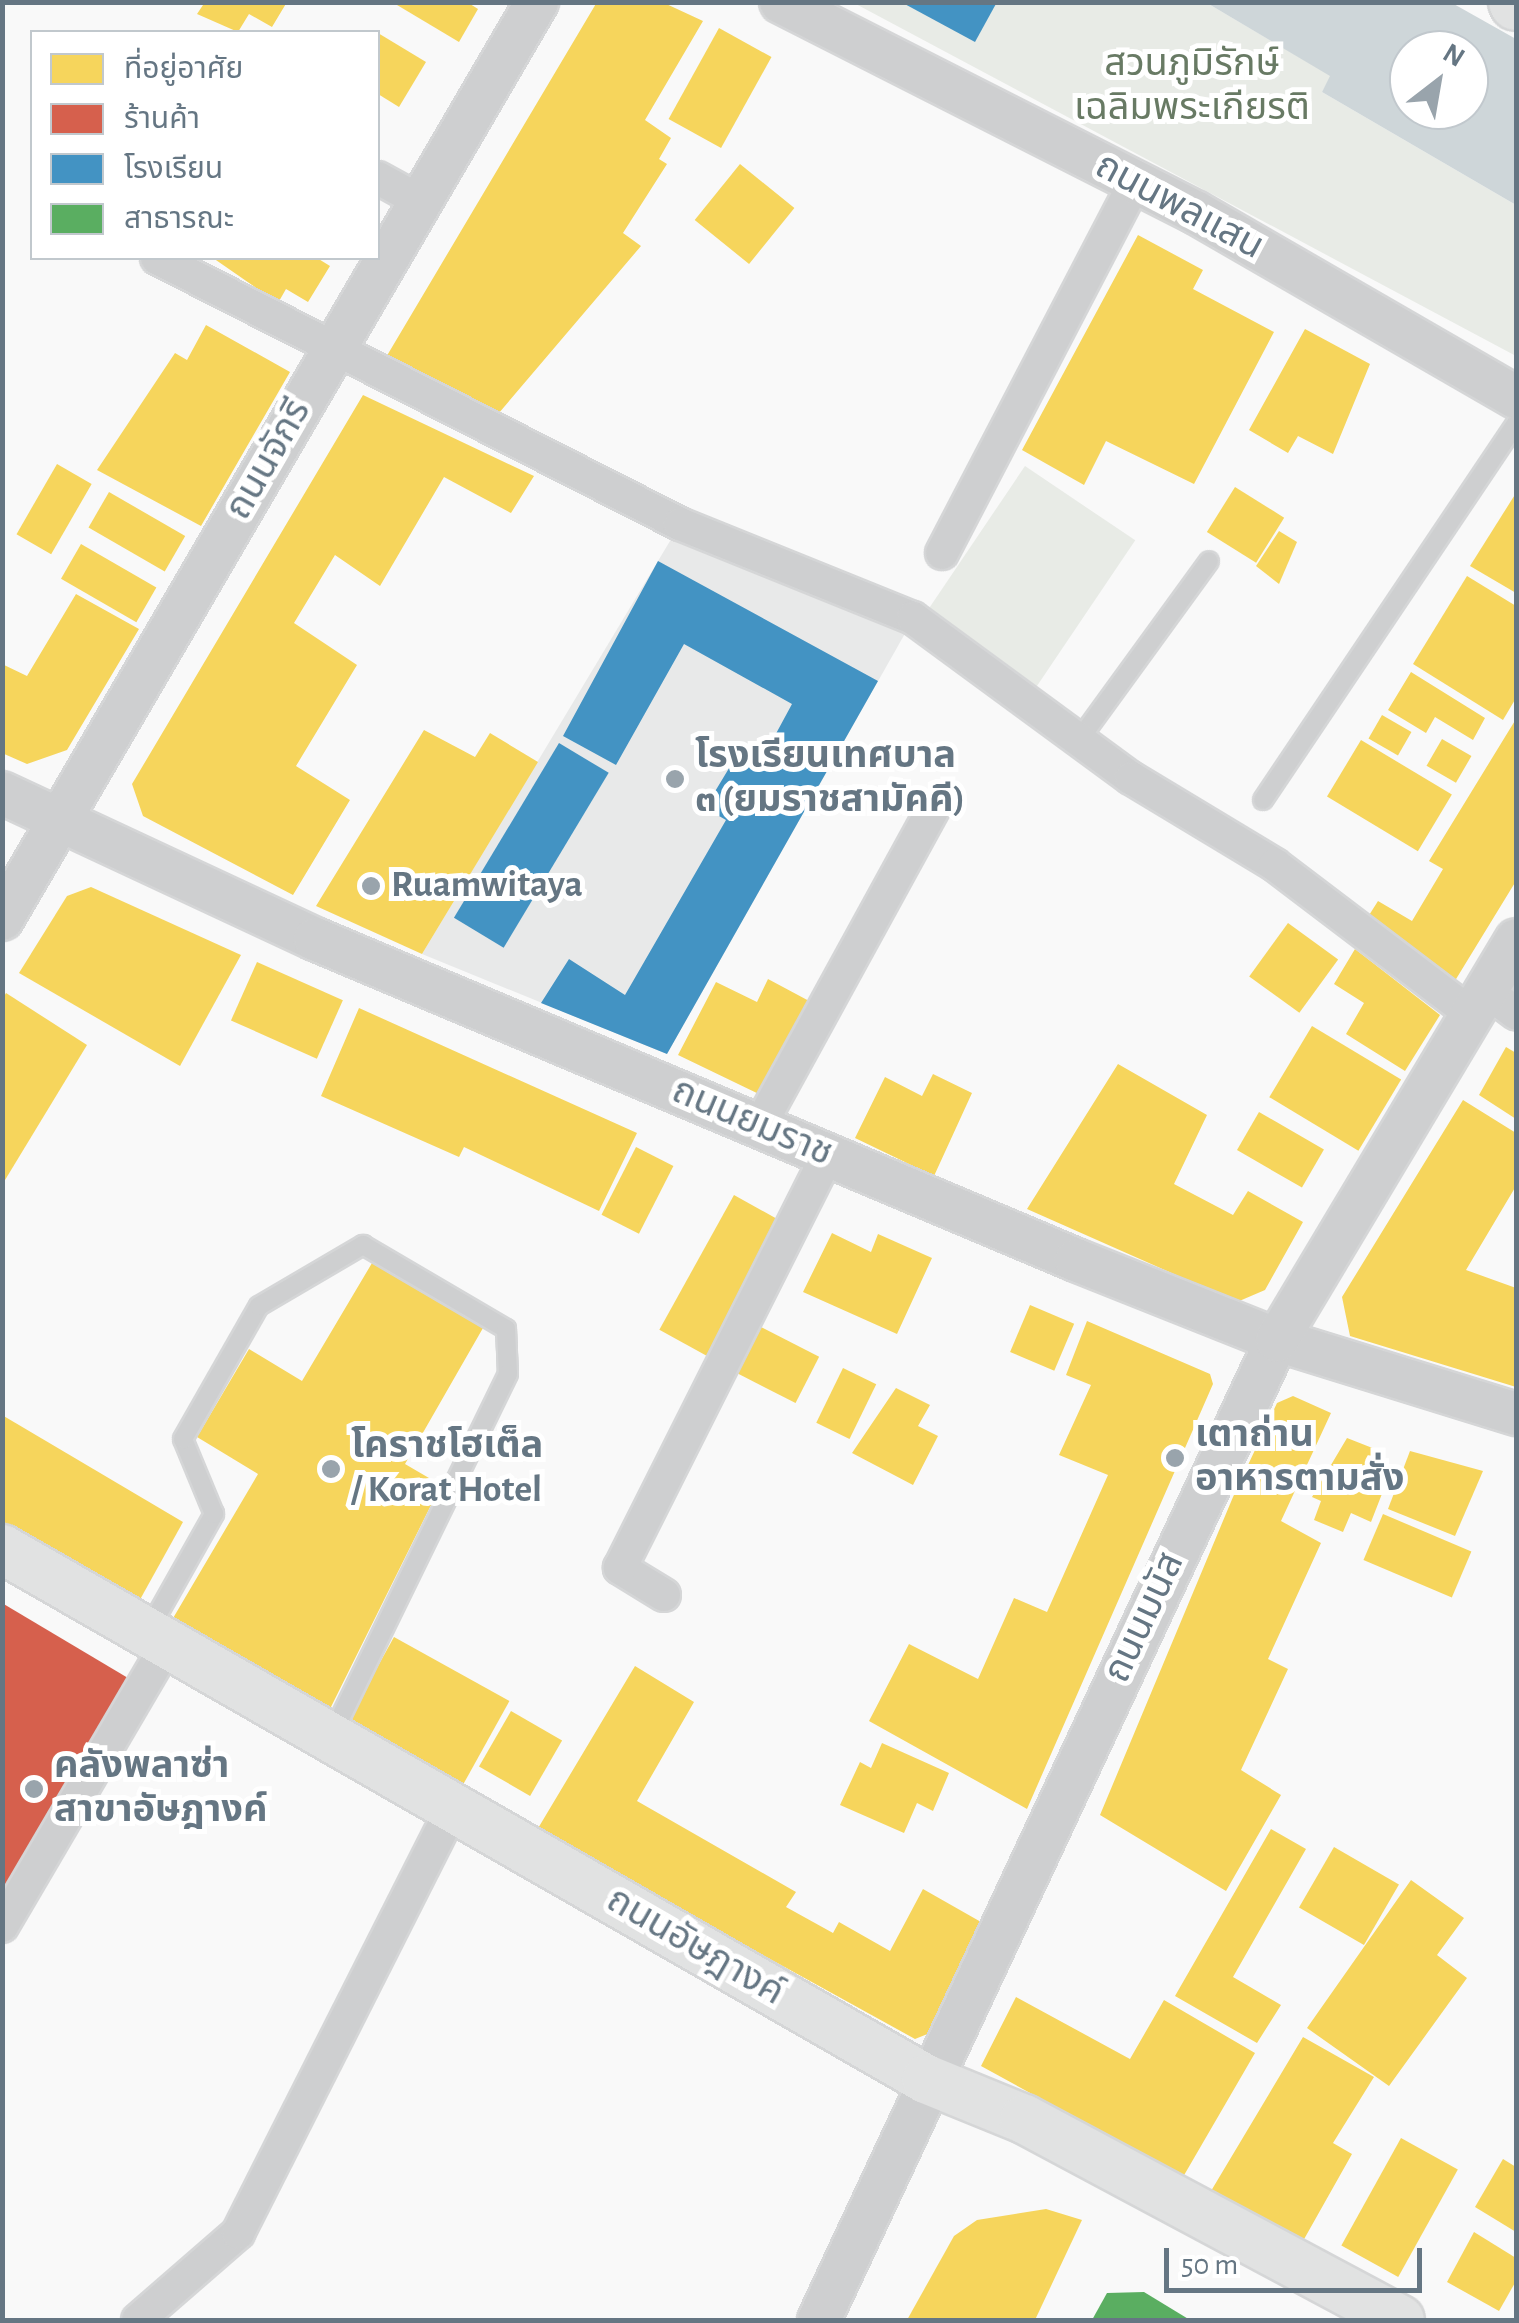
<!DOCTYPE html>
<meta charset="utf-8">
<style>
body{margin:0}
#map{position:relative;width:1519px;height:2323px;overflow:hidden;background:#f9f9f9;font-family:"Alegreya Sans","Noto Sans Thai",sans-serif}
div>[style]{position:absolute}
[style*='--x']{left:calc(var(--x)*1px);top:calc(var(--y)*1px);width:calc(var(--w)*1px);rotate:calc(var(--a)*1deg)}
.built>*{inset:0;background:#e8e9e9}
.green>*{inset:0;background:#e8ebe6;transform-origin:0 0}
.water>*{inset:0;background:#ced6d9}
.homes>*{inset:0;background:#f6d55c;transform-origin:0 0}
.shops>*{inset:0;background:#d6604d}
.schools>*{inset:0;background:#4393c3;transform-origin:0 0}
.public>*{inset:0;background:#5aae61}
.roads{filter:drop-shadow(2px 0 #d5d6d7) drop-shadow(-2px 0 #d5d6d7) drop-shadow(0 2px #d5d6d7) drop-shadow(0 -2px #d5d6d7)}
.service>*{height:18px;margin:-9px;padding:0 9px;transform-origin:9px;border-radius:9px;background:#cecfd0}
.minor>*{height:32px;margin:-16px;padding:0 16px;transform-origin:16px;border-radius:16px;background:#cecfd0}
.tertiary>*{height:42px;margin:-21px;padding:0 21px;transform-origin:21px;border-radius:21px;background:#cecfd0}
.secondary>*{height:48px;margin:-24px;padding:0 24px;transform-origin:24px;border-radius:24px;background:#e1e2e2}
.primary>*{height:52px;margin:-26px;padding:0 26px;transform-origin:26px;border-radius:26px;background:#e1e2e2}
.dots>*{width:28px;height:28px;translate:-50% -50%;box-sizing:border-box;border:5px solid #fff;border-radius:50%}
span{translate:-50% -50%;white-space:nowrap;text-align:center;line-height:1.15;-webkit-text-stroke:10px #fff;paint-order:stroke}
.park-label{font-size:38px;color:#687a64}
.street-label{font-size:38px;color:#657683}
.poi-label{font-size:38px;color:#657683;font-weight:700}
.left{translate:0 -50%;text-align:left}
.frame{position:absolute;inset:0;border:5px solid #657683;pointer-events:none}
.legend{position:absolute;left:30px;top:30px;width:350px;height:230px;box-sizing:border-box;background:#fff;border:2px solid #c1c8cd;margin:0;padding:12px 18px;list-style:none;font-size:30px;color:#657683}
.legend li{display:flex;align-items:center;gap:20px;height:50px}
.legend b{width:50px;border:2px solid #c1c8cd}
.north{position:absolute;left:1389px;top:30px;width:100px;height:100px;box-sizing:border-box;background:#fff;border:2px solid #c1c8cd;border-radius:50%;rotate:31deg;font-size:28px;font-weight:700;line-height:40px;text-align:center;color:#657683}
.north::after{content:'';display:block;margin:auto;width:35px;height:45px;background:#99a4ac;clip-path:polygon(50% 0,100% 100%,50% 72%,0 100%)}
.scale{position:absolute;left:1164px;top:2248px;width:258px;height:45px;box-sizing:border-box;border:5px solid #657683;border-top:0;padding-left:12px;font-size:30px;line-height:35px;white-space:nowrap;color:#657683;-webkit-text-stroke:8px #fff;paint-order:stroke}
</style>
<div id="map">
<div class="built">
<div style="clip-path:polygon(673px 536px,907px 630px,667px 1054px,422px 954px)"></div>
</div>
<div class="green">
<div style="clip-path:polygon(854px 3px,1207px 3px,1331px 76px,1322px 92px,1516px 205px,1516px 356px)"></div>
<div style="left:1025px;top:466px;width:133px;height:177px;rotate:34deg"></div>
</div>
<div class="water">
<div style="clip-path:polygon(evenodd,1207px 3px,1452px 3px,1516px 39px,1516px 205px,1322px 92px,1330px 76px,1207px 3px,1409px 50px,1469px 50px,1469px 110px,1409px 110px,1409px 50px)"></div>
</div>
<div class="homes">
<div style="clip-path:polygon(205px 2px,287px 2px,272px 27px,249px 14px,238px 32px,197px 14px)"></div>
<div style="clip-path:polygon(392px 2px,467px 2px,478px 9px,459px 42px)"></div>
<div style="clip-path:polygon(597px 2px,662px 2px,703px 21px,645px 120px,671px 138px,659px 159px,667px 164px,623px 233px,641px 246px,493px 420px,382px 364px)"></div>
<div style="left:719px;top:28px;width:60px;height:104px;rotate:29deg"></div>
<div style="clip-path:polygon(378px 33px,426px 62px,399px 107px,378px 94px)"></div>
<div style="left:740px;top:164px;width:70px;height:72px;rotate:39deg"></div>
<div style="clip-path:polygon(1138px 235px,1203px 270px,1193px 289px,1274px 332px,1194px 484px,1106px 441px,1084px 485px,1022px 450px)"></div>
<div style="clip-path:polygon(213px 258px,317px 258px,330px 266px,308px 302px,286px 289px,278px 303px)"></div>
<div style="clip-path:polygon(206px 325px,290px 372px,201px 526px,97px 470px,175px 353px,187px 360px)"></div>
<div style="clip-path:polygon(1305px 329px,1370px 364px,1333px 454px,1298px 436px,1288px 453px,1249px 430px)"></div>
<div style="clip-path:polygon(363px 395px,534px 476px,511px 513px,444px 477px,380px 586px,335px 555px,294px 623px,357px 665px,296px 766px,350px 800px,293px 895px,143px 816px,132px 784px)"></div>
<div style="left:57px;top:464px;width:40px;height:81px;rotate:30deg"></div>
<div style="left:1235px;top:487px;width:58px;height:53px;rotate:32deg"></div>
<div style="left:109px;top:492px;width:88px;height:41px;rotate:30deg"></div>
<div style="clip-path:polygon(1516px 493px,1516px 593px,1470px 566px)"></div>
<div style="clip-path:polygon(1279px 531px,1297px 542px,1279px 584px,1256px 566px)"></div>
<div style="left:81px;top:544px;width:87px;height:40px;rotate:30deg"></div>
<div style="clip-path:polygon(1467px 576px,1516px 606px,1516px 698px,1503px 720px,1413px 664px)"></div>
<div style="clip-path:polygon(76px 594px,139px 629px,67px 750px,27px 764px,2px 753px,2px 664px,27px 676px)"></div>
<div style="clip-path:polygon(1411px 672px,1485px 718px,1473px 740px,1435px 717px,1426px 733px,1388px 710px)"></div>
<div style="left:1382px;top:715px;width:34px;height:27px;rotate:30deg"></div>
<div style="clip-path:polygon(1516px 719px,1516px 881px,1453px 984px,1366px 920px,1378px 901px,1412px 921px,1443px 869px,1429px 861px)"></div>
<div style="clip-path:polygon(424px 730px,475px 757px,490px 733px,538px 762px,422px 954px,316px 906px)"></div>
<div style="left:1442px;top:739px;width:34px;height:31px;rotate:30deg"></div>
<div style="left:1361px;top:740px;width:106px;height:66px;rotate:31deg"></div>
<div style="clip-path:polygon(91px 887px,241px 955px,180px 1066px,19px 973px,67px 896px)"></div>
<div style="left:1288px;top:923px;width:62px;height:66px;rotate:36deg"></div>
<div style="clip-path:polygon(1355px 949px,1440px 1015px,1405px 1071px,1346px 1034px,1364px 1003px,1334px 984px)"></div>
<div style="left:257px;top:962px;width:94px;height:64px;rotate:24deg"></div>
<div style="clip-path:polygon(768px 979px,811px 1002px,763px 1096px,678px 1055px,716px 982px,757px 1002px)"></div>
<div style="clip-path:polygon(6px 993px,87px 1045px,2px 1185px,2px 1000px)"></div>
<div style="clip-path:polygon(359px 1008px,637px 1133px,599px 1211px,464px 1147px,459px 1157px,321px 1096px)"></div>
<div style="left:1312px;top:1026px;width:104px;height:83px;rotate:31deg"></div>
<div style="clip-path:polygon(1506px 1047px,1516px 1053px,1516px 1119px,1479px 1095px)"></div>
<div style="clip-path:polygon(1118px 1064px,1207px 1115px,1174px 1184px,1233px 1215px,1248px 1191px,1303px 1222px,1265px 1290px,1237px 1302px,1027px 1209px)"></div>
<div style="clip-path:polygon(933px 1074px,972px 1093px,934px 1176px,855px 1138px,885px 1077px,922px 1096px)"></div>
<div style="clip-path:polygon(1463px 1100px,1516px 1133px,1516px 1186px,1466px 1270px,1516px 1288px,1516px 1387px,1350px 1336px,1342px 1297px)"></div>
<div style="left:1259px;top:1112px;width:75px;height:44px;rotate:30deg"></div>
<div style="left:636px;top:1147px;width:42px;height:76px;rotate:27deg"></div>
<div style="left:734px;top:1195px;width:54px;height:154px;rotate:29deg"></div>
<div style="clip-path:polygon(832px 1233px,871px 1252px,878px 1234px,932px 1258px,897px 1334px,803px 1292px)"></div>
<div style="clip-path:polygon(372px 1263px,483px 1328px,405px 1464px,441px 1485px,327px 1715px,169px 1625px,258px 1474px,197px 1437px,249px 1349px,302px 1381px)"></div>
<div style="left:1030px;top:1305px;width:48px;height:51px;rotate:23deg"></div>
<div style="clip-path:polygon(1087px 1321px,1210px 1374px,1213px 1384px,1027px 1809px,869px 1721px,909px 1644px,978px 1679px,1014px 1598px,1047px 1612px,1108px 1475px,1059px 1455px,1091px 1385px,1066px 1375px)"></div>
<div style="left:755px;top:1324px;width:72px;height:52px;rotate:27deg"></div>
<div style="left:843px;top:1368px;width:37px;height:61px;rotate:26deg"></div>
<div style="clip-path:polygon(896px 1388px,930px 1405px,918px 1426px,938px 1436px,913px 1485px,852px 1453px)"></div>
<div style="clip-path:polygon(1293px 1396px,1331px 1413px,1281px 1521px,1321px 1543px,1268px 1659px,1288px 1669px,1241px 1770px,1281px 1795px,1226px 1891px,1100px 1815px,1233px 1497px,1277px 1403px)"></div>
<div style="clip-path:polygon(2px 1415px,183px 1522px,137px 1605px,2px 1527px)"></div>
<div style="clip-path:polygon(1347px 1438px,1375px 1449px,1366px 1472px,1387px 1481px,1371px 1522px,1351px 1513px,1343px 1532px,1314px 1520px,1321px 1501px,1312px 1497px)"></div>
<div style="clip-path:polygon(1410px 1451px,1483px 1471px,1455px 1536px,1388px 1509px)"></div>
<div style="left:1383px;top:1514px;width:96px;height:50px;rotate:23deg"></div>
<div style="left:394px;top:1637px;width:132px;height:99px;rotate:29deg"></div>
<div style="clip-path:polygon(635px 1666px,694px 1702px,637px 1801px,796px 1892px,786px 1907px,833px 1933px,839px 1922px,890px 1951px,923px 1889px,981px 1922px,930px 2033px,915px 2039px,537px 1830px)"></div>
<div style="left:511px;top:1711px;width:59px;height:64px;rotate:30deg"></div>
<div style="clip-path:polygon(882px 1743px,949px 1773px,933px 1811px,917px 1803px,904px 1833px,840px 1805px,860px 1762px,871px 1768px)"></div>
<div style="clip-path:polygon(1271px 1829px,1306px 1849px,1233px 1977px,1281px 2005px,1257px 2043px,1175px 1996px)"></div>
<div style="left:1334px;top:1847px;width:75px;height:70px;rotate:30deg"></div>
<div style="clip-path:polygon(1411px 1880px,1464px 1918px,1437px 1955px,1467px 1978px,1389px 2086px,1307px 2028px)"></div>
<div style="clip-path:polygon(1016px 1997px,1130px 2059px,1164px 2000px,1255px 2053px,1183px 2177px,981px 2066px)"></div>
<div style="clip-path:polygon(1303px 2037px,1374px 2077px,1333px 2143px,1352px 2154px,1303px 2241px,1211px 2191px)"></div>
<div style="left:1401px;top:2138px;width:65px;height:123px;rotate:29deg"></div>
<div style="clip-path:polygon(1503px 2159px,1516px 2167px,1516px 2232px,1475px 2207px)"></div>
<div style="clip-path:polygon(1046px 2209px,1082px 2220px,1035px 2320px,907px 2320px,954px 2236px,977px 2220px)"></div>
<div style="clip-path:polygon(1474px 2232px,1516px 2258px,1516px 2281px,1499px 2311px,1447px 2282px)"></div>
</div>
<div class="shops">
<div style="clip-path:polygon(2px 1603px,128px 1678px,2px 1899px)"></div>
</div>
<div class="schools">
<div style="clip-path:polygon(901px 2px,997px 2px,975px 42px)"></div>
<div style="clip-path:polygon(658px 561px,878px 681px,667px 1054px,541px 1003px,569px 959px,625px 995px,726px 820px,705px 808px,737px 755px,758px 767px,792px 704px,684px 644px,616px 765px,563px 736px)"></div>
<div style="left:559px;top:743px;width:58px;height:204px;rotate:31deg"></div>
</div>
<div class="public">
<div style="clip-path:polygon(1144px 2292px,1190px 2320px,1092px 2320px,1107px 2293px)"></div>
</div>
<div class="roads">
<div class="service">
<div style="--x:1079;--y:740;--w:221;--a:-54"></div>
<div style="--x:1263;--y:800;--w:453;--a:-56.1"></div>
<div style="--x:147;--y:1633;--w:137;--a:-60.6"></div>
<div style="--x:214;--y:1514;--w:81;--a:-112.5"></div>
<div style="--x:183;--y:1439;--w:153;--a:-60.3"></div>
<div style="--x:259;--y:1306;--w:121;--a:-30.4"></div>
<div style="--x:363;--y:1245;--w:166;--a:30.4"></div>
<div style="--x:506;--y:1329;--w:45;--a:87.5"></div>
<div style="--x:508;--y:1374;--w:402;--a:116"></div>
</div>
<div class="minor">
<div style="--x:378;--y:178;--w:48;--a:28.7"></div>
<div style="--x:157;--y:258;--w:587;--a:26.96"></div>
<div style="--x:680;--y:524;--w:251;--a:22"></div>
<div style="--x:913;--y:618;--w:270;--a:36.3"></div>
<div style="--x:1131;--y:778;--w:168;--a:31.1"></div>
<div style="--x:1275;--y:865;--w:246;--a:37.2"></div>
<div style="--x:942;--y:553;--w:418;--a:-62.5"></div>
<div style="--x:1485;--y:990;--w:39;--a:37"></div>
<div style="--x:760;--y:1125;--w:360;--a:-61.3"></div>
<div style="--x:664;--y:1595;--w:52;--a:-148.5"></div>
<div style="--x:620;--y:1568;--w:462;--a:-63.3"></div>
<div style="--x:2;--y:1926;--w:326;--a:-59.6"></div>
<div style="--x:138;--y:2320;--w:133;--a:-41"></div>
<div style="--x:238;--y:2233;--w:475;--a:-63.2"></div>
</div>
<div class="tertiary">
<div style="--x:781;--y:2;--w:464;--a:26.9"></div>
<div style="--x:1195;--y:212;--w:370;--a:30"></div>
<div style="--x:2;--y:793;--w:345;--a:25"></div>
<div style="--x:315;--y:939;--w:826;--a:22.87"></div>
<div style="--x:1076;--y:1260;--w:216;--a:21.7"></div>
<div style="--x:1277;--y:1340;--w:250;--a:17.2"></div>
<div style="--x:2;--y:919;--w:1062;--a:-59.74"></div>
<div style="--x:819;--y:2320;--w:1082;--a:-64.95"></div>
<div style="--x:1277;--y:1340;--w:466;--a:-59.1"></div>
</div>
<div class="secondary">
<div style="--x:2;--y:1549;--w:1065;--a:29.84"></div>
<div style="--x:926;--y:2079;--w:106;--a:22.2"></div>
<div style="--x:1024;--y:2119;--w:426;--a:28.1"></div>
</div>
<div class="primary">
<div style="--x:1515;--y:2;--w:2;--a:63"></div>
</div>
</div>
<div class="dots">
<div style="left:675px;top:779px;background:#99a4ac"></div>
<div style="left:371px;top:886px;background:#99a4ac"></div>
<div style="left:1175px;top:1458px;background:#99a4ac"></div>
<div style="left:331px;top:1469px;background:#99a4ac"></div>
<div style="left:34px;top:1789px;background:#99a4ac"></div>
</div>
<div class="park-label">
<span style="left:1192px;top:87px">สวนภูมิรักษ์<br>เฉลิมพระเกียรติ</span>
</div>
<div class="street-label">
<span style="left:1179px;top:207px;rotate:28deg">ถนนพลแสน</span>
<span style="left:269px;top:460px;rotate:-60deg">ถนนจักรี</span>
<span style="left:752px;top:1123px;rotate:23deg">ถนนยมราช</span>
<span style="left:1145px;top:1618px;rotate:-65deg">ถนนมนัส</span>
<span style="left:695px;top:1947px;rotate:30deg">ถนนอัษฎางค์</span>
</div>
<div class="poi-label">
<span class="left" style="left:695px;top:779px">โรงเรียนเทศบาล<br>๓ (ยมราชสามัคคี)</span>
<span class="left" style="left:391px;top:886px">Ruamwitaya</span>
<span class="left" style="left:1195px;top:1458px">เตาถ่าน<br>อาหารตามสั่ง</span>
<span class="left" style="left:351px;top:1469px">โคราชโฮเต็ล<br>/ Korat Hotel</span>
<span class="left" style="left:54px;top:1789px">คลังพลาซ่า<br>สาขาอัษฎางค์</span>
</div>
<div class="frame"></div>
<ul class="legend">
<li><b style="height:28px;background:#f6d55c"></b>ที่อยู่อาศัย</li>
<li><b style="height:28px;background:#d6604d"></b>ร้านค้า</li>
<li><b style="height:28px;background:#4393c3"></b>โรงเรียน</li>
<li><b style="height:28px;background:#5aae61"></b>สาธารณะ</li>
</ul>
<div class="north">N</div>
<div class="scale">50 m</div>
</div>
